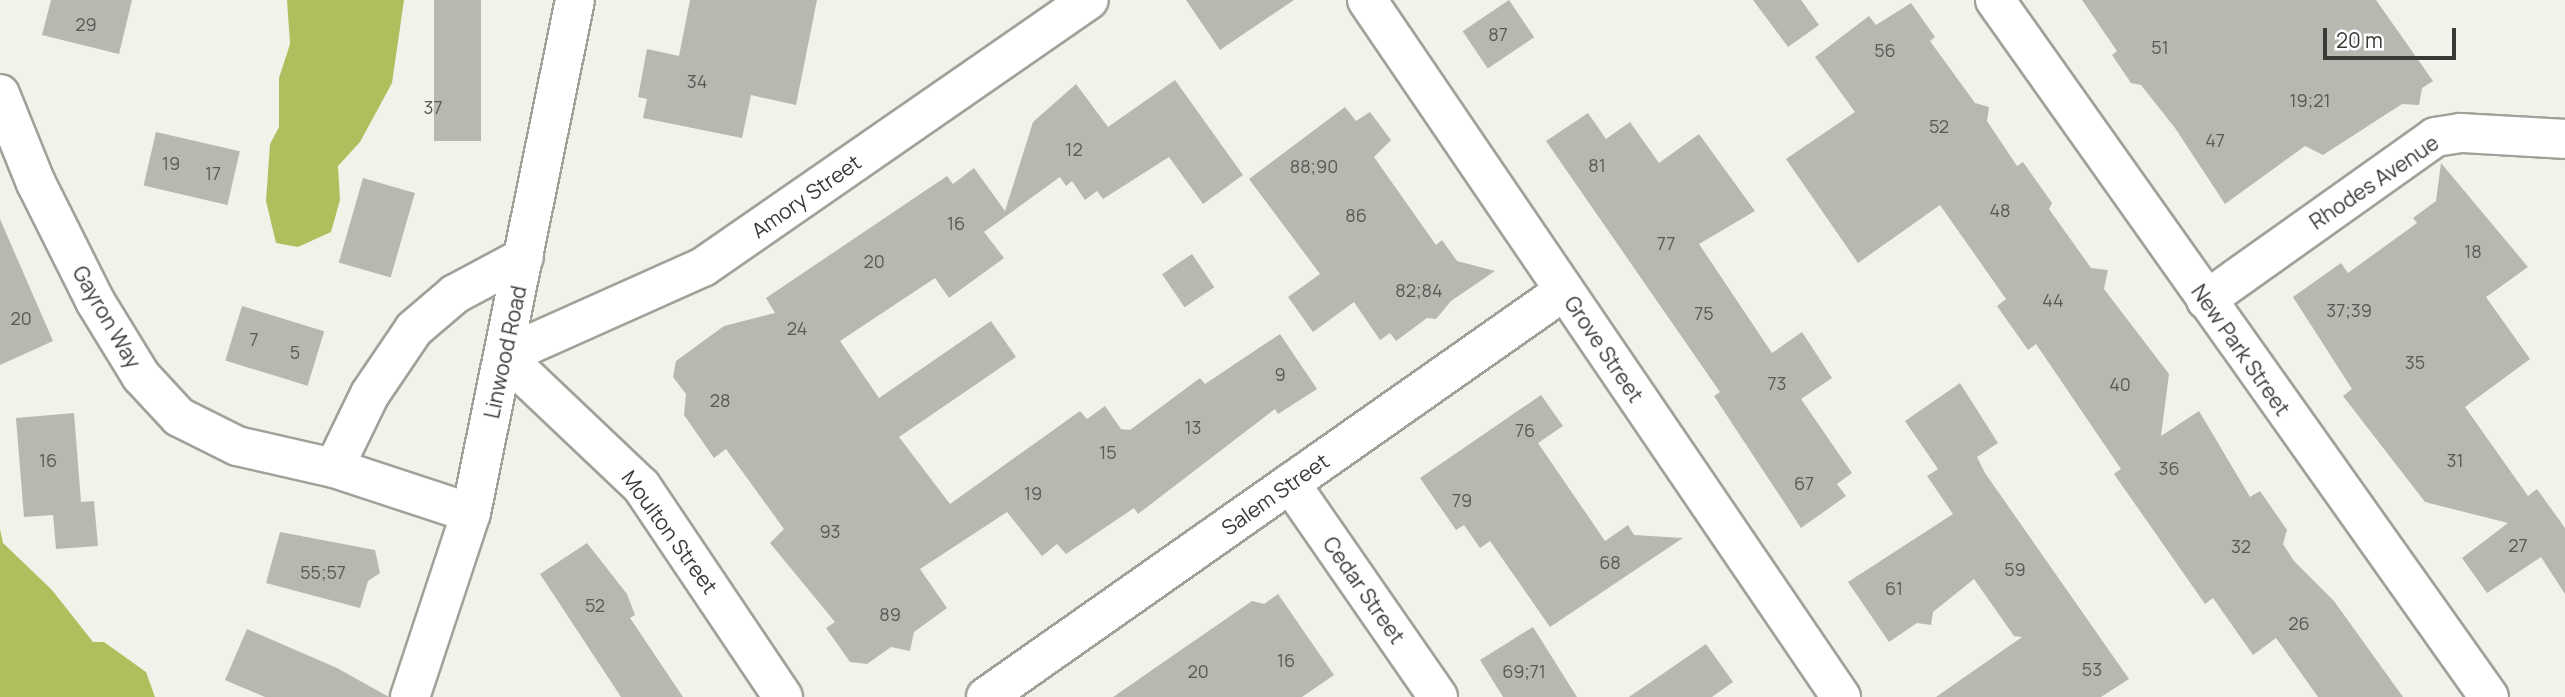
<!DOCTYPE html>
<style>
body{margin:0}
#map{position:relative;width:2565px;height:697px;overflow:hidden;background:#f1f3eb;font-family:Manrope,sans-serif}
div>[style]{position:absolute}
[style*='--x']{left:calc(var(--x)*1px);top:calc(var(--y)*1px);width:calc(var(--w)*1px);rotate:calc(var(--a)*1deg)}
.forest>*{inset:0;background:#b0bf5d}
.building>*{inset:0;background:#b7b9b1;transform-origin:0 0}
.roads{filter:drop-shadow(2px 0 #a0a29a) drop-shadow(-2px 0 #a0a29a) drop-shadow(0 2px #a0a29a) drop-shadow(0 -2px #a0a29a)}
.minor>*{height:38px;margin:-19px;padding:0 19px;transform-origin:19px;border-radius:19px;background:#fff}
span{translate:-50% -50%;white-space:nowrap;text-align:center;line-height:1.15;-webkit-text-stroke:5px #fff;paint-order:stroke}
.number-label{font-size:18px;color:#585a55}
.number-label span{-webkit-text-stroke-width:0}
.street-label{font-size:21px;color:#393a36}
.scale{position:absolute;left:2323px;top:28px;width:133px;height:32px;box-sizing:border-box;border:4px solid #393a36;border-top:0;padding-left:9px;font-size:21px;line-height:24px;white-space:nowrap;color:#393a36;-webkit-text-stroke:5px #fff;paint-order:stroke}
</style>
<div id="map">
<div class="forest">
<div style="clip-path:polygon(287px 0,404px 0,392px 83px,360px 142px,338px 166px,340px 200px,331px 232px,298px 247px,276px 243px,266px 201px,270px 144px,279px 127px,279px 78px,290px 44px)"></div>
<div style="clip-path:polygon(0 529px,3px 543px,52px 590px,93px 642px,104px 642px,146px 672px,155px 697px,0 697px)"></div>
</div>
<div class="building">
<div style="clip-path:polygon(51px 0,132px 0,119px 54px,42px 35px)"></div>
<div style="left:434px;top:0;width:47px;height:141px"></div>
<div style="clip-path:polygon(690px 0,817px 0,796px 105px,751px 95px,742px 138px,643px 118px,647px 99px,638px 97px,647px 49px,679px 56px)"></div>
<div style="clip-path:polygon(1186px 0,1294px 0,1220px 50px)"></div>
<div style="left:1509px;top:0;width:45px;height:56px;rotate:56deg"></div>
<div style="clip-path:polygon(1753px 0,1801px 0,1819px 25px,1788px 47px)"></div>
<div style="clip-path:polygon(2082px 0,2376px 0,2433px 81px,2422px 88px,2419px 105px,2402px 104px,2323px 155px,2305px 146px,2225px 204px,2175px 128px,2141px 85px,2131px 83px,2112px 55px,2117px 51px)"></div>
<div style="clip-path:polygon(1911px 3px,1935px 37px,1930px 41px,1975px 103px,1989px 107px,1987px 121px,2017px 166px,2023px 162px,2052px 203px,2049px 209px,2091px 268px,2108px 270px,2104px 289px,2169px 374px,2161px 436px,2199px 411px,2250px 497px,2260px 491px,2287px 530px,2283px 544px,2294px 561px,2334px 601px,2403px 697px,2318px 697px,2276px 638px,2253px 655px,2213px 598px,2205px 604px,2114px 474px,2121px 469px,2036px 344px,2028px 350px,1997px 306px,2006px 299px,1940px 205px,1858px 263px,1786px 159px,1855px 112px,1815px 57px,1869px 16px,1876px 25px)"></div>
<div style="clip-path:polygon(1175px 80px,1243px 175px,1203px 204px,1169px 157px,1103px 199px,1097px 191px,1085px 200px,1072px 181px,1066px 186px,1060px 177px,984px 232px,1004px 258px,949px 298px,935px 278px,840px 341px,879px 398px,991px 321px,1016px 357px,899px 437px,950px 504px,1080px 411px,1087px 419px,1105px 406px,1121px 429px,1130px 430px,1200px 378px,1205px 384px,1280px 334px,1317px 389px,1278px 414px,1275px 409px,1138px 514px,1134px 508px,1066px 554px,1057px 544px,1042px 556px,1007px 512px,920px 569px,947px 608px,914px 632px,910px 651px,891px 647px,867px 664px,850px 662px,826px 628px,835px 622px,770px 543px,784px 529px,726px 449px,714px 458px,684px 415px,686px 394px,673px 377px,676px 361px,724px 326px,775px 313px,766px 298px,947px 176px,953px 184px,974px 168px,1005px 211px,1033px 122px,1076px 84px,1108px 127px)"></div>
<div style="clip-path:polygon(1345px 107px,1356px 121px,1370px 112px,1391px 140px,1374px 157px,1436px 245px,1442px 240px,1457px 261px,1495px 271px,1451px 301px,1436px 319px,1427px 318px,1396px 341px,1390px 333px,1380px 340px,1354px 302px,1313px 332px,1288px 297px,1320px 274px,1249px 179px)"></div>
<div style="clip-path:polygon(1588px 113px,1606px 139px,1630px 122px,1659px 163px,1699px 134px,1755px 211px,1699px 244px,1772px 353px,1802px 332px,1832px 378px,1801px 399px,1852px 473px,1837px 484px,1846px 496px,1801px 528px,1714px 396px,1720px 392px,1546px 141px)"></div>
<div style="left:156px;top:132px;width:86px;height:55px;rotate:13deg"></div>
<div style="clip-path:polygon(2441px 163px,2528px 267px,2486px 297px,2530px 359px,2465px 407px,2528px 496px,2537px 489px,2565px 528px,2565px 594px,2541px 557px,2487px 593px,2462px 558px,2508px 523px,2425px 502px,2343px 396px,2352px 389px,2293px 297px,2341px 263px,2348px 273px,2417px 223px,2413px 218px,2436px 201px)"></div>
<div style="left:363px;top:178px;width:54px;height:88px;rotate:16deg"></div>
<div style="clip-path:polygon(0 219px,53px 341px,0 365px)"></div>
<div style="left:1192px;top:254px;width:40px;height:36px;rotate:56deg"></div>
<div style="left:242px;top:306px;width:86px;height:57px;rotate:17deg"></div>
<div style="clip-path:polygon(1960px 383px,1998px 443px,1977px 457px,1985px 473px,2129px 679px,2101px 697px,1936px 697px,2022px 637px,2014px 636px,1974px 579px,1933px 612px,1931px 625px,1917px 623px,1889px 642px,1848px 582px,1953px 514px,1927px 476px,1938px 469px,1905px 421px)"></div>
<div style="clip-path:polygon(1541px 395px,1563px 426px,1538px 443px,1605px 541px,1628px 525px,1634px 535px,1683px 538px,1550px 627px,1490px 541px,1480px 548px,1464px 525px,1456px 530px,1420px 478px)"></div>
<div style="clip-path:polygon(74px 413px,81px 502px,94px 501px,98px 546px,56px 549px,53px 515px,24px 517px,16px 418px)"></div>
<div style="clip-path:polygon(280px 532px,375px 550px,380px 573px,368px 581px,360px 608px,266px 583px)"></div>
<div style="clip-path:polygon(587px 543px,627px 594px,635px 615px,630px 618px,683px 697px,621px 697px,540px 574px)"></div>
<div style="clip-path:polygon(1278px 594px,1334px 675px,1302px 697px,1113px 697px,1252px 601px,1264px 604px)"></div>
<div style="clip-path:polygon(1533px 627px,1577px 697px,1503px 697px,1480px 660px)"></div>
<div style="clip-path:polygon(247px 629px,337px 668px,389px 697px,265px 697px,225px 680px)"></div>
<div style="clip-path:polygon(1706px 644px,1733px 682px,1712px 697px,1629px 697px)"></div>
</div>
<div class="roads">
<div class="minor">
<div style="--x:1367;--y:0;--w:843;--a:55.78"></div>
<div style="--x:1995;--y:0;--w:854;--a:54.67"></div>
<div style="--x:0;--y:94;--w:96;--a:68"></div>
<div style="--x:36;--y:183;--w:132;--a:63.4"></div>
<div style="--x:95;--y:301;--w:88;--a:58.5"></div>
<div style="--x:141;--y:376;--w:56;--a:47.2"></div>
<div style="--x:179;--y:417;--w:65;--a:26.6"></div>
<div style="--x:237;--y:446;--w:99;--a:12.8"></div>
<div style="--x:334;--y:468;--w:144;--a:18.2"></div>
<div style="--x:2206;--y:300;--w:281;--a:-35.4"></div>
<div style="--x:2435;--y:137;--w:26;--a:-9"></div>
<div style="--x:2461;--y:133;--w:104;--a:3.3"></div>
<div style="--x:334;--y:468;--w:82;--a:-64.1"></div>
<div style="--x:370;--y:394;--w:78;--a:-55.9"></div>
<div style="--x:414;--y:329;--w:54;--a:-40.5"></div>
<div style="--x:455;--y:294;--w:78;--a:-28.2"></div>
<div style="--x:1290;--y:483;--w:260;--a:55.3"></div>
<div style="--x:410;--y:697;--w:194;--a:-71.7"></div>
<div style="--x:471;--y:513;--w:523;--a:-78.54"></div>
<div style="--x:783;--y:697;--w:254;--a:-123.9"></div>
<div style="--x:641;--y:486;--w:189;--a:-136.5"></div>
<div style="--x:504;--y:356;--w:218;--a:-24.1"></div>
<div style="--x:703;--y:267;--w:469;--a:-34.7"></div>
<div style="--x:986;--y:697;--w:706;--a:-35.09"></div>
</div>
</div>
<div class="number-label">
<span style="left:86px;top:24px">29</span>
<span style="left:1498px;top:34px">87</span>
<span style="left:2160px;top:47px">51</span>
<span style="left:1885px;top:50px">56</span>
<span style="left:697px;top:81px">34</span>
<span style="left:2310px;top:100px">19;21</span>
<span style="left:433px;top:107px">37</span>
<span style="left:1939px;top:126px">52</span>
<span style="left:2215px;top:140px">47</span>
<span style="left:1074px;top:149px">12</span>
<span style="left:171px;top:163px">19</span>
<span style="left:1597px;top:165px">81</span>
<span style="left:1314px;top:166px">88;90</span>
<span style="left:213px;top:173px">17</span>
<span style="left:2000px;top:210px">48</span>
<span style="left:1356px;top:215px">86</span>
<span style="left:956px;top:223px">16</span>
<span style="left:1666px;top:243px">77</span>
<span style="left:2473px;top:251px">18</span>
<span style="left:874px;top:261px">20</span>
<span style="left:1419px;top:290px">82;84</span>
<span style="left:2053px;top:300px">44</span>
<span style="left:2349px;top:310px">37;39</span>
<span style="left:1704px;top:313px">75</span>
<span style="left:21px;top:318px">20</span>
<span style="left:797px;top:328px">24</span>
<span style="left:254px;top:339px">7</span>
<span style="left:295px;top:352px">5</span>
<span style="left:2415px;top:362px">35</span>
<span style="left:1280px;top:374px">9</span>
<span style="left:1777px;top:383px">73</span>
<span style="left:2120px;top:384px">40</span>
<span style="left:720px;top:400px">28</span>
<span style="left:1193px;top:427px">13</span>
<span style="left:1525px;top:430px">76</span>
<span style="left:1108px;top:452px">15</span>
<span style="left:48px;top:460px">16</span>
<span style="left:2455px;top:460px">31</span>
<span style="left:2169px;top:468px">36</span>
<span style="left:1804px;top:483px">67</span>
<span style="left:1033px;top:493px">19</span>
<span style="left:1462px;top:500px">79</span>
<span style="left:830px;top:531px">93</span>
<span style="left:2518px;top:545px">27</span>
<span style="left:2241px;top:546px">32</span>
<span style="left:1610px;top:562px">68</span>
<span style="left:2015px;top:569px">59</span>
<span style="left:323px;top:572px">55;57</span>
<span style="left:1894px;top:588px">61</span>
<span style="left:595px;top:605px">52</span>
<span style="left:890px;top:614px">89</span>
<span style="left:2299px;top:623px">26</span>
<span style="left:1286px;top:660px">16</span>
<span style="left:2092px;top:669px">53</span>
<span style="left:1198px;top:671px">20</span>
<span style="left:1524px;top:671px">69;71</span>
</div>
<div class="street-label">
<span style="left:2374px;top:182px;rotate:-34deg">Rhodes Avenue</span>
<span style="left:806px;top:196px;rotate:-35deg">Amory Street</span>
<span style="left:107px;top:317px;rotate:60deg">Gayron Way</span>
<span style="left:1604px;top:349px;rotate:56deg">Grove Street</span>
<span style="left:2241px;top:350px;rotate:55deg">New Park Street</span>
<span style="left:505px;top:352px;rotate:-78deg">Linwood Road</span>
<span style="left:1275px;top:494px;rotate:-35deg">Salem Street</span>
<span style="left:670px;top:532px;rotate:54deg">Moulton Street</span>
<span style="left:1364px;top:590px;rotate:55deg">Cedar Street</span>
</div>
<div class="scale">20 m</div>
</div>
